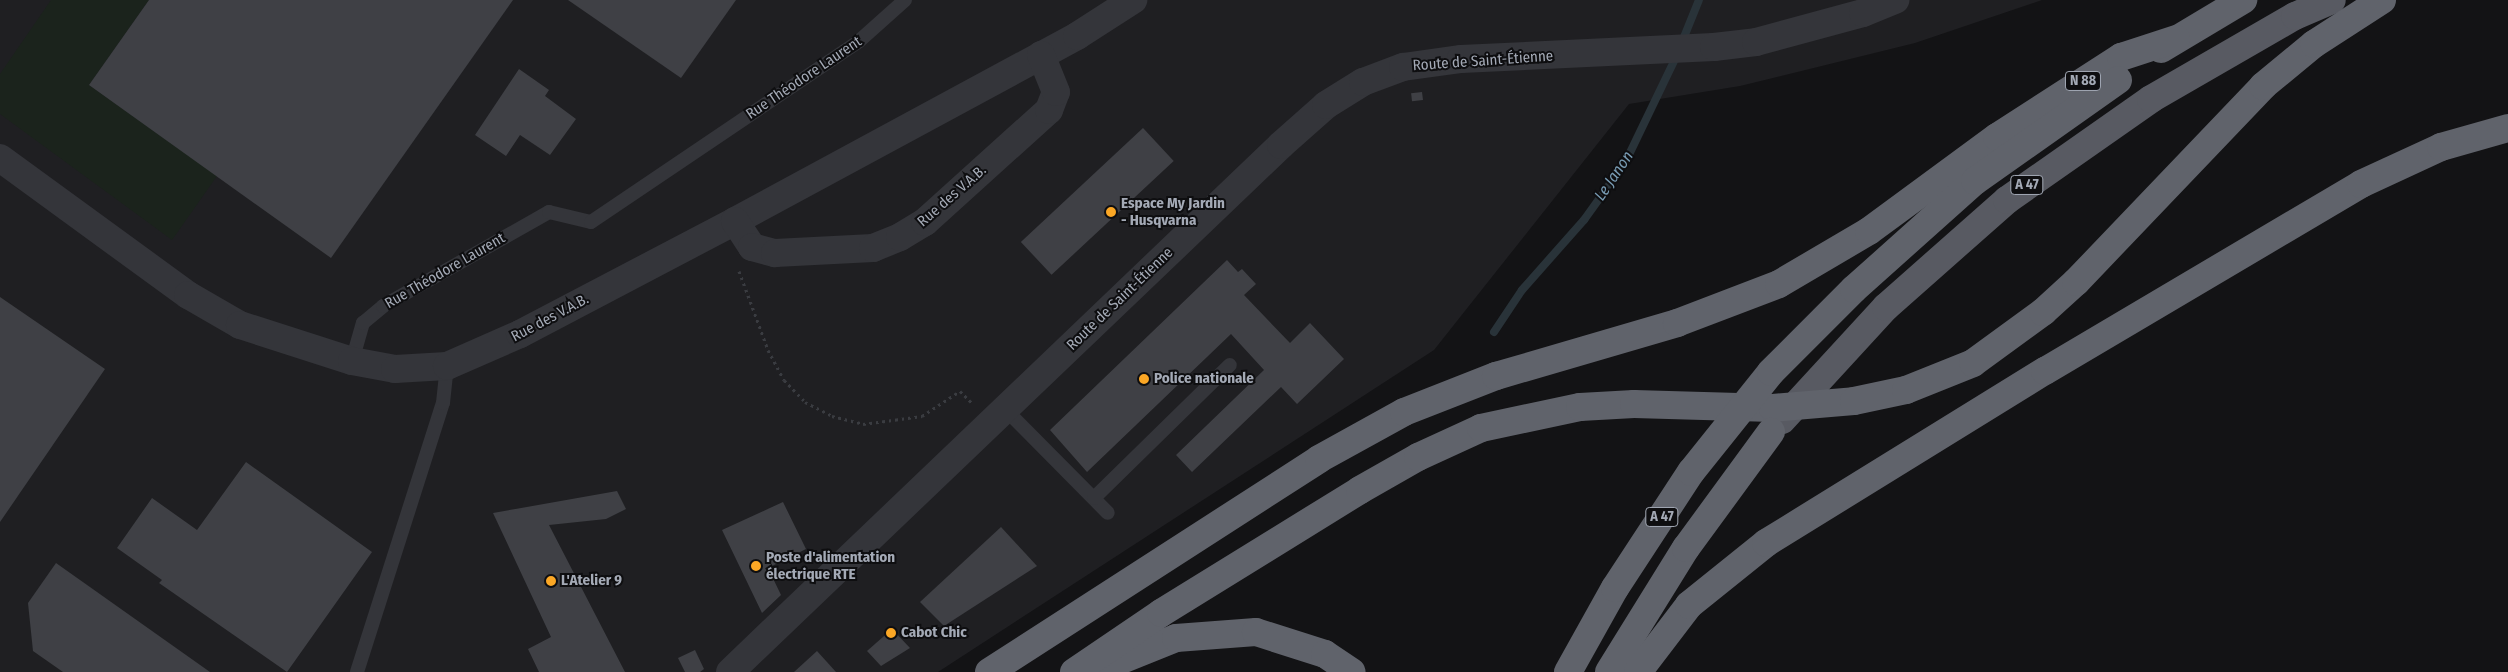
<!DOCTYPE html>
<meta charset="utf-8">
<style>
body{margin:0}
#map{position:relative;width:2508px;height:672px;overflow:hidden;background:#131315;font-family:"Fira Sans Condensed",sans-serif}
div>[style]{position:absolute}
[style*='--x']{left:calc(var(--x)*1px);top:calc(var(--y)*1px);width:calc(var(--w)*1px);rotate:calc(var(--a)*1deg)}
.built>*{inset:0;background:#1f1f22}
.green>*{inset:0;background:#1b231c}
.stream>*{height:8px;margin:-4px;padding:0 4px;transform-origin:4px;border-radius:4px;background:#293339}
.building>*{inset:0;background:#3f4045;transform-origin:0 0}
.path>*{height:3px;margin-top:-1.5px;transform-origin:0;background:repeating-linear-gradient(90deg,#3a3c41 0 2.5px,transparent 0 6.5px)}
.service>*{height:14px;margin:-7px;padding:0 7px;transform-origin:7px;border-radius:7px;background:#34353a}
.minor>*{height:28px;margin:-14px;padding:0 14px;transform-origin:14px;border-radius:14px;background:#34353a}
.tertiary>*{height:28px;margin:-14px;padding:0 14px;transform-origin:14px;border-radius:14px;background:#34353a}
.trunk>*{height:28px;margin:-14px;padding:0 14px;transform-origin:14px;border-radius:14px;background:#585a62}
.motorway>*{height:28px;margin:-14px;padding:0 14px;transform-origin:14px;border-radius:14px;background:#60636b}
.dots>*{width:14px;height:14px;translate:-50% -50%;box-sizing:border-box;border:2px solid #0e0e10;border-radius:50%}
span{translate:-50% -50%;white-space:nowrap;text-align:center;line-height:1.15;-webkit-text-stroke:4px #0e0e10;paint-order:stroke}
.shield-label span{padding:1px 4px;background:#0e0e10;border:1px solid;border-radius:4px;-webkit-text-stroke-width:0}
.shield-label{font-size:14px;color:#a4aab6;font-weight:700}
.street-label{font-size:15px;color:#a4aab6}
.poi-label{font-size:15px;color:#a4aab6;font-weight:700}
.left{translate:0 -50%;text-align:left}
.water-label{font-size:16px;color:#789bb3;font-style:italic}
</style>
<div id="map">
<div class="built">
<div style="clip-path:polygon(0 0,2042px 0,1915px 43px,1740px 86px,1629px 104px,1434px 350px,938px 672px,0 672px)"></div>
</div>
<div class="green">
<div style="clip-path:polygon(51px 0,149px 0,89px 85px,217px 176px,172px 240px,0 114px,0 74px)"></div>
</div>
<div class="stream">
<div style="--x:1682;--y:42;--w:45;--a:-68"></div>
<div style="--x:1494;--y:332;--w:50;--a:-56.3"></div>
<div style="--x:1522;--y:290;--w:94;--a:-48.5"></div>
<div style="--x:1584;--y:220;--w:70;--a:-54.3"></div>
<div style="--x:1625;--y:163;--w:120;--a:-64.3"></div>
</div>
<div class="building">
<div style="clip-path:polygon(149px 0,513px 0,331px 258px,89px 85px)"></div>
<div style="clip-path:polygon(568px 0,736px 0,681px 78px)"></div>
<div style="clip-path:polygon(519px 69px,549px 90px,545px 96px,576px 119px,550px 155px,520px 135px,506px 156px,475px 135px)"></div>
<div style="left:1422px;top:92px;width:8px;height:11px;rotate:83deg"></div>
<div style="left:1143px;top:128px;width:45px;height:167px;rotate:47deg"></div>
<div style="clip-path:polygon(1227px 260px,1238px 272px,1242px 269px,1256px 284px,1244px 295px,1290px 343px,1310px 323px,1344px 359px,1297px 404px,1281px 387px,1192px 472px,1176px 455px,1264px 370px,1231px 334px,1087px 472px,1050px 430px)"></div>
<div style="clip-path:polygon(0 297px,105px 369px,0 522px)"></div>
<div style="clip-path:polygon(246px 462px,372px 552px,287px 672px,159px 583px,162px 580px,117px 548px,152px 498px,197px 530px)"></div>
<div style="clip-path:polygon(617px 491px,626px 509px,606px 519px,549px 525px,625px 672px,539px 672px,528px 649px,551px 637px,493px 513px)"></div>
<div style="clip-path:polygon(783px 502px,806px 549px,768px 568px,781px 595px,762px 613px,722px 530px)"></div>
<div style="clip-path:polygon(1001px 527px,1037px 566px,944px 626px,920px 602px)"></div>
<div style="clip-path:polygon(56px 563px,210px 672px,63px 672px,33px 651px,28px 603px)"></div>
<div style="clip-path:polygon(892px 629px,910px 648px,881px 666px,867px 651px)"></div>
<div style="clip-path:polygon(695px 650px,704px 669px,700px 672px,685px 672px,678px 658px)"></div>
<div style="clip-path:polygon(817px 651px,836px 672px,794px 672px)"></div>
</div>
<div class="path">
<div style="--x:739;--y:271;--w:84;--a:69.8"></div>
<div style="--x:768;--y:350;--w:34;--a:62"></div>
<div style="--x:784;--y:380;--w:30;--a:46"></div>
<div style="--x:805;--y:402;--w:30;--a:27"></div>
<div style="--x:832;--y:416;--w:32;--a:14"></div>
<div style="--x:863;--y:424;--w:60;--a:-7.7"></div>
<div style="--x:922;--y:416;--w:45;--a:-33.3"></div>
<div style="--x:960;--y:391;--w:18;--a:45"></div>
</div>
<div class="service">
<div style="--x:352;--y:361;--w:40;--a:-74"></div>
<div style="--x:363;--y:323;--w:26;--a:-40"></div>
<div style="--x:383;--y:306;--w:191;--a:-29.5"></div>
<div style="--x:549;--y:212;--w:43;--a:13.4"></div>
<div style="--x:591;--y:222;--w:322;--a:-34"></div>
<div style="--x:858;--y:42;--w:63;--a:-41.8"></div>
<div style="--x:1005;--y:409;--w:146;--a:45.3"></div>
<div style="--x:1094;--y:498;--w:190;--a:-44.4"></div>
<div style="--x:357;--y:672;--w:282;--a:-72.3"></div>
<div style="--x:443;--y:403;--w:37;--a:-84"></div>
</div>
<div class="minor">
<div style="--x:0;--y:158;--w:233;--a:36.1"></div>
<div style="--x:188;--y:295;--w:60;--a:30"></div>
<div style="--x:240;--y:325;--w:118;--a:17.8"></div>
<div style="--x:352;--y:361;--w:44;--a:10.5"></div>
<div style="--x:395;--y:369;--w:52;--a:-3.3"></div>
<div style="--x:447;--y:366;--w:80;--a:-23.7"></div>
<div style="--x:520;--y:334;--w:243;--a:-27.7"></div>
<div style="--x:735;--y:221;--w:389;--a:-28.4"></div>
<div style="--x:1077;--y:36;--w:67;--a:-32.7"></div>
<div style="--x:735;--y:221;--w:31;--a:57"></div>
<div style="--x:752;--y:247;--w:24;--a:15"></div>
<div style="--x:775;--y:253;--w:98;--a:-2.9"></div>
<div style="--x:873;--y:248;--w:29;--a:-22"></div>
<div style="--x:900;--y:237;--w:29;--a:-31"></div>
<div style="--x:925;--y:222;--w:167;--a:-42.1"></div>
<div style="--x:1049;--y:110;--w:19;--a:-69"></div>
<div style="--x:1056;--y:92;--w:40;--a:-112"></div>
</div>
<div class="tertiary">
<div style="--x:730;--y:672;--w:762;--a:-43.72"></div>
<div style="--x:1281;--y:145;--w:60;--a:-41.6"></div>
<div style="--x:1326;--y:105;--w:44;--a:-31.9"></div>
<div style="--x:1363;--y:82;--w:43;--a:-20.6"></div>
<div style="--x:1403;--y:67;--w:59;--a:-7.9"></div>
<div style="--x:1461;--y:59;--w:253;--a:-2.7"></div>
<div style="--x:1714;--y:47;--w:42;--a:-6.8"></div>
<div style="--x:1756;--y:42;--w:111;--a:-15.2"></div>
<div style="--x:1863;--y:13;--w:35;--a:-22"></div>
</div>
<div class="trunk">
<div style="--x:1782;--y:420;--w:154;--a:-47.4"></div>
<div style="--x:1886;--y:307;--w:162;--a:-41.5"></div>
<div style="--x:2007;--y:200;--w:176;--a:-35"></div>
<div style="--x:2151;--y:99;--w:166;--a:-30"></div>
<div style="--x:2295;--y:16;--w:40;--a:-23.4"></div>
</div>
<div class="motorway">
<div style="--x:2161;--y:49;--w:96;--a:-30.9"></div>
<div style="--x:1099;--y:669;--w:83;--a:-21.9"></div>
<div style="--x:1176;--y:638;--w:80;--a:-4.3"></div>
<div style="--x:1256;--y:632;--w:72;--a:17.7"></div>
<div style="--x:1325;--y:654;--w:32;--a:34"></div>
<div style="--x:989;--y:672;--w:393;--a:-32.8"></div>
<div style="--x:1319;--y:459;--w:97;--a:-28.9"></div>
<div style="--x:1404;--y:412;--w:99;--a:-21.4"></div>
<div style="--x:1496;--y:376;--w:189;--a:-16.3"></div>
<div style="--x:1677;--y:323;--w:109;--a:-20.9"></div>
<div style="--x:1779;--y:284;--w:104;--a:-30.5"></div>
<div style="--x:1869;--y:231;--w:159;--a:-36.3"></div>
<div style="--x:1997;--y:137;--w:148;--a:-32.8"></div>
<div style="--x:2121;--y:57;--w:58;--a:-18.1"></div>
<div style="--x:1074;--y:672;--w:105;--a:-34.1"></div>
<div style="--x:1161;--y:613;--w:234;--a:-31.7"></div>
<div style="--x:1360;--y:490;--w:67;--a:-29.6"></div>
<div style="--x:1418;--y:457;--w:69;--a:-24.7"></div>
<div style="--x:1481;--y:428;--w:101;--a:-12"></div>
<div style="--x:1580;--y:407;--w:54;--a:-3.2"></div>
<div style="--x:1634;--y:404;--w:139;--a:1.6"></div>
<div style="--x:1773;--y:408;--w:81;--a:-4.9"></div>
<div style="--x:1854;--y:401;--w:53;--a:-11.9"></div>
<div style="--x:1906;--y:390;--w:72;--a:-21.9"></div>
<div style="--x:1973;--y:363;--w:87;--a:-36.1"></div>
<div style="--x:2043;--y:312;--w:45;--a:-42.3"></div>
<div style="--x:2076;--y:282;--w:271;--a:-46.3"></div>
<div style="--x:2263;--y:86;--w:66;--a:-39.5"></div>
<div style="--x:2314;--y:44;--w:81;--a:-32.9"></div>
<div style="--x:1568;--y:672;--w:96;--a:-60.8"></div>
<div style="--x:1615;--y:588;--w:139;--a:-56.8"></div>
<div style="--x:1691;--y:472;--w:128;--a:-51.3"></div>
<div style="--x:1771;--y:372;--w:117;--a:-45"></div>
<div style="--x:1854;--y:289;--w:162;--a:-41.8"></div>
<div style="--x:1975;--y:181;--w:175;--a:-35.2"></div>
<div style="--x:1609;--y:672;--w:146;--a:-58.2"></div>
<div style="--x:1686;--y:548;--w:144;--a:-53.8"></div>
<div style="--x:1638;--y:672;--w:84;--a:-52.7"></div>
<div style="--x:1689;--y:605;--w:99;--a:-38.8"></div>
<div style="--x:1766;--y:543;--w:328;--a:-31.7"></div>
<div style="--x:2045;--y:371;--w:367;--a:-30.6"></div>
<div style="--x:2361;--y:184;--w:88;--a:-24.8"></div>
<div style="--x:2441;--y:147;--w:70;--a:-15.8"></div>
</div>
<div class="dots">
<div style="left:1111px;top:212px;background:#fba725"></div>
<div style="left:1144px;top:379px;background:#fba725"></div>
<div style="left:756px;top:566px;background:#fba725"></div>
<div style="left:551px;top:581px;background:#fba725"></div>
<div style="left:891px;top:633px;background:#fba725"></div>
</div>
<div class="shield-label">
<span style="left:2083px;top:81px">N 88</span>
<span style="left:2027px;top:185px">A 47</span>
<span style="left:1662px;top:517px">A 47</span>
</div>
<div class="street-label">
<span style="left:1483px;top:61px;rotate:-4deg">Route de Saint-Étienne</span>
<span style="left:804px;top:78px;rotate:-34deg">Rue Théodore Laurent</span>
<span style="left:952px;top:196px;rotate:-41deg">Rue des V.A.B.</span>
<span style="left:445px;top:271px;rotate:-30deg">Rue Théodore Laurent</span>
<span style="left:1120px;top:299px;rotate:-44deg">Route de Saint-Étienne</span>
<span style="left:550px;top:318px;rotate:-28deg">Rue des V.A.B.</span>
</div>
<div class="poi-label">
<span class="left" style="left:1121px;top:212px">Espace My Jardin<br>- Husqvarna</span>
<span class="left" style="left:1154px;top:379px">Police nationale</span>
<span class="left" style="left:766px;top:566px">Poste d'alimentation<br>électrique RTE</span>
<span class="left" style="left:561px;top:581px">L'Atelier 9</span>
<span class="left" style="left:901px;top:633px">Cabot Chic</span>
</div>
<div class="water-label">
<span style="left:1614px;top:176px;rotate:-56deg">Le Janon</span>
</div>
</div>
